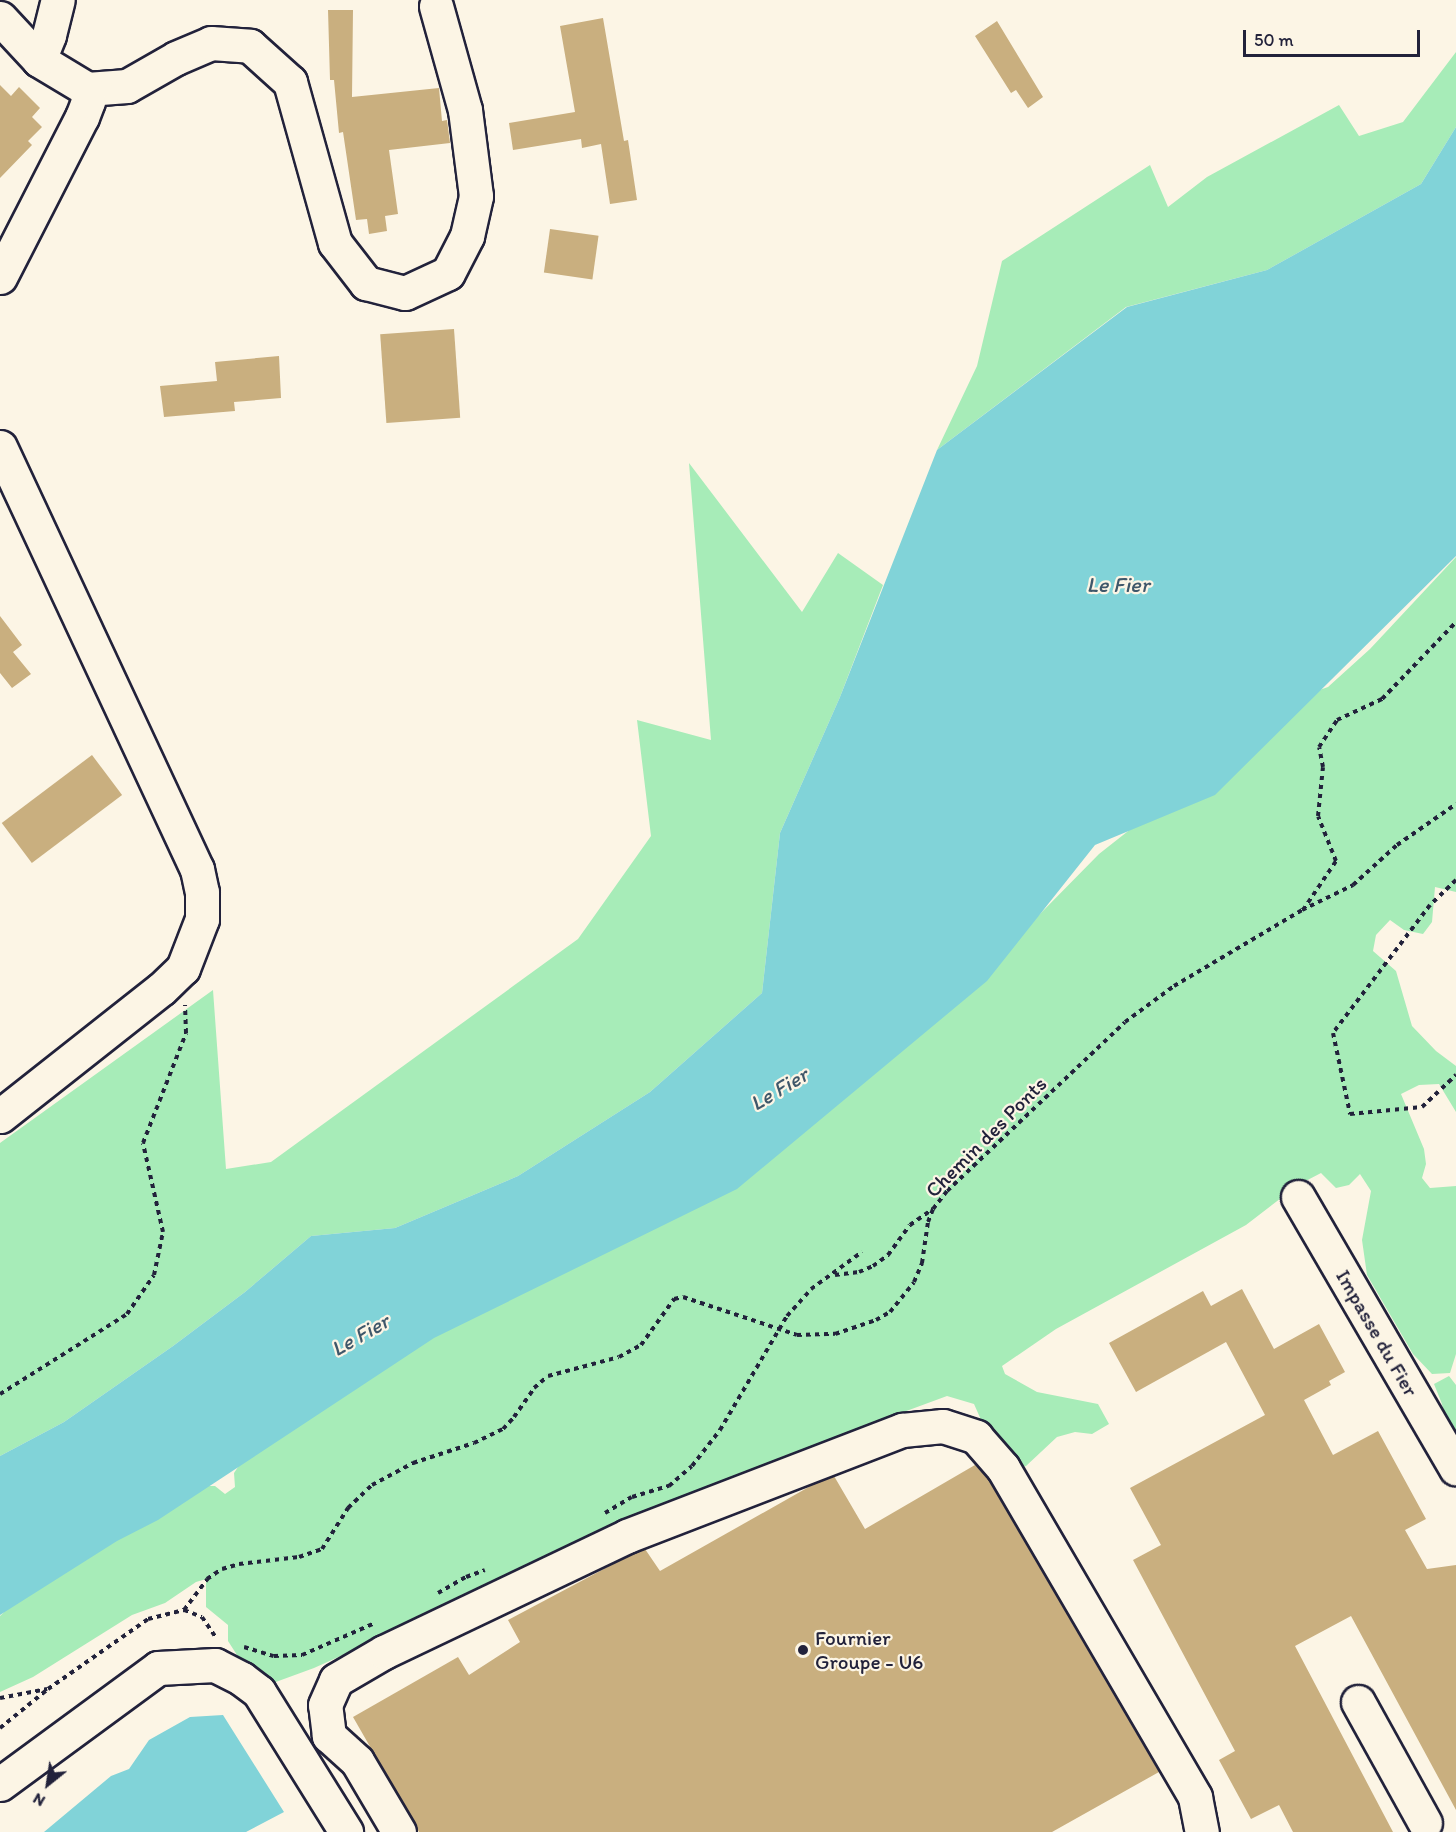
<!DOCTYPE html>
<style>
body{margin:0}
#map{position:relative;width:1456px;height:1832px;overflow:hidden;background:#fcf5e5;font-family:Itim,sans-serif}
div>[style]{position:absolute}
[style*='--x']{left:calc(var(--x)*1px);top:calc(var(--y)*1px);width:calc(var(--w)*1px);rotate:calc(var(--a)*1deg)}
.green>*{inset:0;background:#a7ecb8}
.water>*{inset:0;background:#81d3d8}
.building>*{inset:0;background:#c9af7f;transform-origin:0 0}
.path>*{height:4px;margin-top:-2px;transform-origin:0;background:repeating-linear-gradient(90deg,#22223b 0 4.5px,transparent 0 9px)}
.roads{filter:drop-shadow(2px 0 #22223b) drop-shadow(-2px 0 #22223b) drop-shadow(0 2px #22223b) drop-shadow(0 -2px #22223b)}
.minor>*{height:33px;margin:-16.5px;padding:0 16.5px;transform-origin:16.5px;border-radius:16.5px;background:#fcf5e5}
.dots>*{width:16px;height:16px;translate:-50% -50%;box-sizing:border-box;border:3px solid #fcf5e5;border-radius:50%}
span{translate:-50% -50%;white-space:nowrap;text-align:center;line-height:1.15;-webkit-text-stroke:4.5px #fcf5e5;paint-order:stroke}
.street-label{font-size:21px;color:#22223b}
.poi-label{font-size:21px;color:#22223b}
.left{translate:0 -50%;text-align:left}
.water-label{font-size:22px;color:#3e576a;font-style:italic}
.north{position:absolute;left:18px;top:1754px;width:60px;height:60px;-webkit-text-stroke:4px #fcf5e5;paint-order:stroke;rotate:210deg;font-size:16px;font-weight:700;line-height:24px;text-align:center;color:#22223b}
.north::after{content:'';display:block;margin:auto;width:21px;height:27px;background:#22223b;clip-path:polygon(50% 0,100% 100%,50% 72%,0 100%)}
.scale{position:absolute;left:1243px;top:30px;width:177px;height:27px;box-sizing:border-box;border:3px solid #22223b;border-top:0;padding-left:8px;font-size:18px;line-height:21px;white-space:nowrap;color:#22223b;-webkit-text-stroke:4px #fcf5e5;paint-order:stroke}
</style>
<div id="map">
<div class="green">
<div style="clip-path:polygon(1456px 52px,1456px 127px,1421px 184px,1267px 270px,1126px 307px,937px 450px,977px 366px,1002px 261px,1150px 165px,1168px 207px,1207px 177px,1339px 105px,1359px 136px,1403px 122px)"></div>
<div style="clip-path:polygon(689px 463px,802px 612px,838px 553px,883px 585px,840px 697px,780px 833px,762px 993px,650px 1092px,518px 1176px,395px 1228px,311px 1236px,245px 1292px,173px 1346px,64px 1422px,0 1456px,0 1143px,213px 990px,226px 1169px,271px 1162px,578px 939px,651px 836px,637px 720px,711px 740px)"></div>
<div style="clip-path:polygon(1456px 557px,1456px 892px,1435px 887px,1432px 922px,1423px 934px,1404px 930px,1390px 920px,1376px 935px,1373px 951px,1396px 971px,1412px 1026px,1436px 1051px,1456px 1066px,1456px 1112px,1439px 1084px,1419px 1085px,1401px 1094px,1424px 1149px,1426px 1164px,1422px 1178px,1430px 1188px,1456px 1186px,1456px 1354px,1450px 1373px,1432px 1374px,1413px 1354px,1367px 1275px,1362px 1240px,1371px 1191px,1360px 1174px,1349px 1185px,1336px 1188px,1321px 1173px,1298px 1185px,1246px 1225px,1056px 1329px,1002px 1366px,1005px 1374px,1037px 1392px,1098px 1404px,1109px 1424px,1092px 1434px,1075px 1432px,1057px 1437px,1026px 1466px,1012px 1469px,986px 1431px,974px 1404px,947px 1396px,779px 1458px,314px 1668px,273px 1683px,237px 1655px,228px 1641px,228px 1625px,206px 1607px,206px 1579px,196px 1582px,165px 1603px,132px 1615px,33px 1677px,0 1692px,0 1616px,17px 1600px,194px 1486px,215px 1486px,225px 1494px,235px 1487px,234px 1473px,244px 1458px,1037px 917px,1099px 854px,1297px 698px,1328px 687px,1370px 649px)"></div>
<div style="clip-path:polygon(1449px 1376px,1456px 1385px,1456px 1441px,1445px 1420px,1442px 1404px,1434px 1384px)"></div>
</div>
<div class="water">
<div style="clip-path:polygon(1456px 127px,1456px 556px,1215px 795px,1095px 845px,987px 981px,737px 1189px,434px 1338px,158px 1520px,117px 1541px,0 1615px,0 1456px,64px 1422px,173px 1346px,245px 1292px,311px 1236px,395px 1228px,518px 1176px,650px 1092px,762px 993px,780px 833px,840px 697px,937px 450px,1127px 307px,1267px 270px,1421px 184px)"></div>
<div style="clip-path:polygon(223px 1715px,284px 1812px,246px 1832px,44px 1832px,111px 1776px,129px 1769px,149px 1740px,190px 1717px)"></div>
</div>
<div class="building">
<div style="clip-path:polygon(328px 10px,353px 10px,352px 97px,439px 88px,442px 121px,447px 120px,450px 143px,389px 150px,398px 214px,385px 216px,387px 231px,369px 234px,367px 219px,356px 220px,343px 132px,339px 133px,334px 80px,330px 80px)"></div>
<div style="clip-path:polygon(603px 18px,624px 141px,628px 140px,637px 200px,610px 204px,601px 144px,582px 148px,581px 139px,513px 150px,509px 123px,575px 112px,560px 26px)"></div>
<div style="clip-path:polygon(997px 21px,1043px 97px,1028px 108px,1016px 90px,1011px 93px,975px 36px)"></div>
<div style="clip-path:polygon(0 85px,11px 96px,19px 87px,40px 108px,32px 117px,42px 127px,28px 141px,32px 145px,0 178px)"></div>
<div style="left:550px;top:229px;width:49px;height:44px;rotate:8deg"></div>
<div style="left:454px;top:329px;width:89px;height:74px;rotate:86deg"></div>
<div style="clip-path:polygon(279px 356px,281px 398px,234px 402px,235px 411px,164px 417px,160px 386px,217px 381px,215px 362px)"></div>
<div style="clip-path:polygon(0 616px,22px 645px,13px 652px,31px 674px,12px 688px,0 673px)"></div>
<div style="left:92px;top:755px;width:50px;height:113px;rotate:53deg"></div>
<div style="clip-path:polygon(1242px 1289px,1274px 1349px,1319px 1324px,1345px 1372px,1329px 1381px,1331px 1385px,1304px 1400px,1333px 1455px,1378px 1431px,1426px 1519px,1405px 1530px,1427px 1569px,1456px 1565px,1456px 1810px,1351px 1616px,1295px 1646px,1393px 1832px,1293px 1832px,1279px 1805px,1251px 1819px,1219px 1760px,1235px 1751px,1133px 1560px,1161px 1545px,1130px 1488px,1265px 1415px,1226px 1342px,1136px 1392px,1109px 1343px,1203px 1291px,1211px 1306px)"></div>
<div style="clip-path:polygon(975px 1465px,988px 1479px,1159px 1772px,1052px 1832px,419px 1832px,353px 1717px,458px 1657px,469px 1675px,520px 1642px,508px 1620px,634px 1553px,645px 1549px,660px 1571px,814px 1484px,834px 1476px,865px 1529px)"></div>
</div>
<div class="path">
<div style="--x:1456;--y:880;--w:36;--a:136"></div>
<div style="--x:1430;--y:905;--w:161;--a:127.2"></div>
<div style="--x:1333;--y:1033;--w:83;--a:78.1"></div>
<div style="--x:1350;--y:1114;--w:72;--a:-5.6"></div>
<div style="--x:1422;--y:1107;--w:47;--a:-43.3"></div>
<div style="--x:1303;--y:910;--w:59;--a:-56"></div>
<div style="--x:1336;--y:861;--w:48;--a:-111.8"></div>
<div style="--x:1318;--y:816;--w:49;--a:-84.2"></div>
<div style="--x:1323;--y:767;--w:20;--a:-101"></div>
<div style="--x:1319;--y:747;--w:32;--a:-56"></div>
<div style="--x:1337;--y:720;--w:50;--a:-25"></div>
<div style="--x:1382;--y:699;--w:107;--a:-46.1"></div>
<div style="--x:835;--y:1275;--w:24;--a:-7"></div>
<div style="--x:859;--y:1272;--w:15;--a:-23"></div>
<div style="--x:873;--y:1266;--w:19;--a:-36"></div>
<div style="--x:888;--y:1255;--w:37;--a:-54"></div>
<div style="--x:910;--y:1225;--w:28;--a:-35"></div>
<div style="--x:0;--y:1394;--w:150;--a:-32.2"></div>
<div style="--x:127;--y:1314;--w:47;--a:-55.3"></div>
<div style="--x:154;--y:1275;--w:44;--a:-78.2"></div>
<div style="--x:163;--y:1232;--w:91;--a:-102.7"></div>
<div style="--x:143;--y:1143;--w:118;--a:-68.6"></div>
<div style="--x:186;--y:1033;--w:28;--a:-92"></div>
<div style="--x:605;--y:1513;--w:31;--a:-31"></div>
<div style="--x:632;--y:1497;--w:39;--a:-17"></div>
<div style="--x:669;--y:1486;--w:30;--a:-41"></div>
<div style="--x:692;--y:1466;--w:46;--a:-52.1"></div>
<div style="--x:720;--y:1430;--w:132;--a:-59.6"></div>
<div style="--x:787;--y:1316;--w:36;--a:-48"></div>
<div style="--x:811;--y:1289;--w:63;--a:-36"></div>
<div style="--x:438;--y:1593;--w:32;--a:-30"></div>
<div style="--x:466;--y:1577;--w:20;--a:-20"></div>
<div style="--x:184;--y:1610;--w:39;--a:-53"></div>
<div style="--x:207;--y:1579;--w:18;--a:-34"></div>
<div style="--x:222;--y:1569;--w:18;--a:-16"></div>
<div style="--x:239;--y:1564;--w:60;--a:-6.7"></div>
<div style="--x:299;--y:1557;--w:24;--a:-19"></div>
<div style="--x:322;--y:1549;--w:49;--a:-57.6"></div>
<div style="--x:348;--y:1508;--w:33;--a:-44"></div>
<div style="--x:372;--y:1485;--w:47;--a:-28.2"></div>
<div style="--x:413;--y:1463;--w:64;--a:-18.2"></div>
<div style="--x:474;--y:1443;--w:32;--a:-26"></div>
<div style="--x:503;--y:1429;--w:16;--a:-47"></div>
<div style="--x:514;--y:1417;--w:35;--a:-55"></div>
<div style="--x:534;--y:1388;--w:18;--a:-41"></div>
<div style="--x:548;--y:1376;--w:73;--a:-15"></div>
<div style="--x:619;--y:1357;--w:25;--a:-29"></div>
<div style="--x:641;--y:1345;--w:57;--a:-54.3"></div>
<div style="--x:674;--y:1299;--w:9;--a:-13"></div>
<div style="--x:683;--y:1297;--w:120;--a:18.4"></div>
<div style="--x:797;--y:1335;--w:38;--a:-2"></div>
<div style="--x:835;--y:1334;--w:43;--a:-18.9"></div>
<div style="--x:876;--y:1320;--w:16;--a:-30"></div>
<div style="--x:890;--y:1312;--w:38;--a:-51"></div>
<div style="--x:914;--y:1282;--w:21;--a:-67"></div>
<div style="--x:922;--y:1263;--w:41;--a:-81.7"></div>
<div style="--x:928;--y:1222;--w:14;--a:-69"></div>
<div style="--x:933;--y:1209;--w:23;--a:-52"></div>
<div style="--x:947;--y:1191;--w:245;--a:-43.5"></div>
<div style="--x:1125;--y:1022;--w:61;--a:-36.3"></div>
<div style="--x:1174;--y:986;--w:149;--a:-30.7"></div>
<div style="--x:1302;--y:910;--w:57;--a:-26.1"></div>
<div style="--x:1353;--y:885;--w:59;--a:-42.3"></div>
<div style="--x:1397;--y:845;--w:72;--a:-34.8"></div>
<div style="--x:244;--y:1647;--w:31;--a:17"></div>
<div style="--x:274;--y:1656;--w:28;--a:-2"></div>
<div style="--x:302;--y:1655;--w:80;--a:-23.7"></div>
<div style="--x:0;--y:1698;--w:48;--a:-10.8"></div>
<div style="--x:0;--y:1728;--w:62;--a:-39.1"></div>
<div style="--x:48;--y:1689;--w:122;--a:-35"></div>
<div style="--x:148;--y:1619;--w:37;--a:-14"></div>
<div style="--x:184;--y:1610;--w:19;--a:21"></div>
<div style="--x:202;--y:1617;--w:25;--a:56"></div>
</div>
<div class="roads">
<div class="minor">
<div style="--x:0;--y:18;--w:57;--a:47.1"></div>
<div style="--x:39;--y:60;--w:56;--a:31.1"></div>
<div style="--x:87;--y:89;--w:40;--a:-4.3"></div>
<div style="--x:127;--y:86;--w:56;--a:-29.7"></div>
<div style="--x:176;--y:58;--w:38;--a:-23"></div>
<div style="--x:211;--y:43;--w:39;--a:4"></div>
<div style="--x:250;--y:46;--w:54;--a:42"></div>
<div style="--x:290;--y:82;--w:167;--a:74.4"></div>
<div style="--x:335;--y:243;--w:51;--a:52.2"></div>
<div style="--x:366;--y:283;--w:40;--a:14.4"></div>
<div style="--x:405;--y:293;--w:47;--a:-24.9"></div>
<div style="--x:448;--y:273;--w:42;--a:-62.8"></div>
<div style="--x:467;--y:236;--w:41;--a:-77.3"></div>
<div style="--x:476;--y:196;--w:87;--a:-97.3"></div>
<div style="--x:465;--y:110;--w:108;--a:-105.6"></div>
<div style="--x:39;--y:60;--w:27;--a:-68"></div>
<div style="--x:49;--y:35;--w:36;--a:-76"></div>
<div style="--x:0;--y:277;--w:180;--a:-62.9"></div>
<div style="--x:82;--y:117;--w:17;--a:-69"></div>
<div style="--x:88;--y:101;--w:12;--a:-95"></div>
<div style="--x:0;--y:447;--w:466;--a:65"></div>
<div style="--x:197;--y:869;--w:24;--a:78"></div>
<div style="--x:202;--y:892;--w:27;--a:90"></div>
<div style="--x:202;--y:919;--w:53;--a:111.2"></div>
<div style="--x:183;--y:968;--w:30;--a:136"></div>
<div style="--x:161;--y:989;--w:205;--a:141.7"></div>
<div style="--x:1298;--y:1197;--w:314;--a:59.8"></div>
<div style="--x:1358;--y:1702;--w:138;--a:61"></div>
<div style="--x:0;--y:1784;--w:196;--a:-36.3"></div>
<div style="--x:158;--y:1668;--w:57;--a:-3"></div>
<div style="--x:215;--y:1665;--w:30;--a:27"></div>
<div style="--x:242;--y:1679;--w:21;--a:37"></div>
<div style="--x:259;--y:1692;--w:165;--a:58.1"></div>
<div style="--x:399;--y:1832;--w:82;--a:-120.6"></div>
<div style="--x:357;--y:1761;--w:38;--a:-138"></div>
<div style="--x:329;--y:1736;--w:31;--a:-97"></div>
<div style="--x:325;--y:1705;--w:27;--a:-66"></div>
<div style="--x:336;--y:1680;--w:56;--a:-30.3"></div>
<div style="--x:384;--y:1652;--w:269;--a:-25.5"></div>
<div style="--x:627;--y:1536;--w:295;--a:-21.1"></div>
<div style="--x:902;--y:1430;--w:41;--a:-5.6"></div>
<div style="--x:943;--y:1426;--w:35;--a:18"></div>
<div style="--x:976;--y:1437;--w:41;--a:48.9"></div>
<div style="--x:1003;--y:1468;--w:381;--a:59.7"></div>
<div style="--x:1195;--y:1797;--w:36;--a:79"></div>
</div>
</div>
<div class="dots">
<div style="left:803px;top:1650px;background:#22223b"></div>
</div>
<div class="street-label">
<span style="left:986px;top:1137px;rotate:-45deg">Chemin des Ponts</span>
<span style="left:1377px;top:1333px;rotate:60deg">Impasse du Fier</span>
</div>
<div class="poi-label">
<span class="left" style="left:815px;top:1650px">Fournier<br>Groupe - U6</span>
</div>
<div class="water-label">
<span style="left:1118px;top:585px">Le Fier</span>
<span style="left:779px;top:1089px;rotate:-31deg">Le Fier</span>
<span style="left:360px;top:1335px;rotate:-30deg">Le Fier</span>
</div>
<div class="north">N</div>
<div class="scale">50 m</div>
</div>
